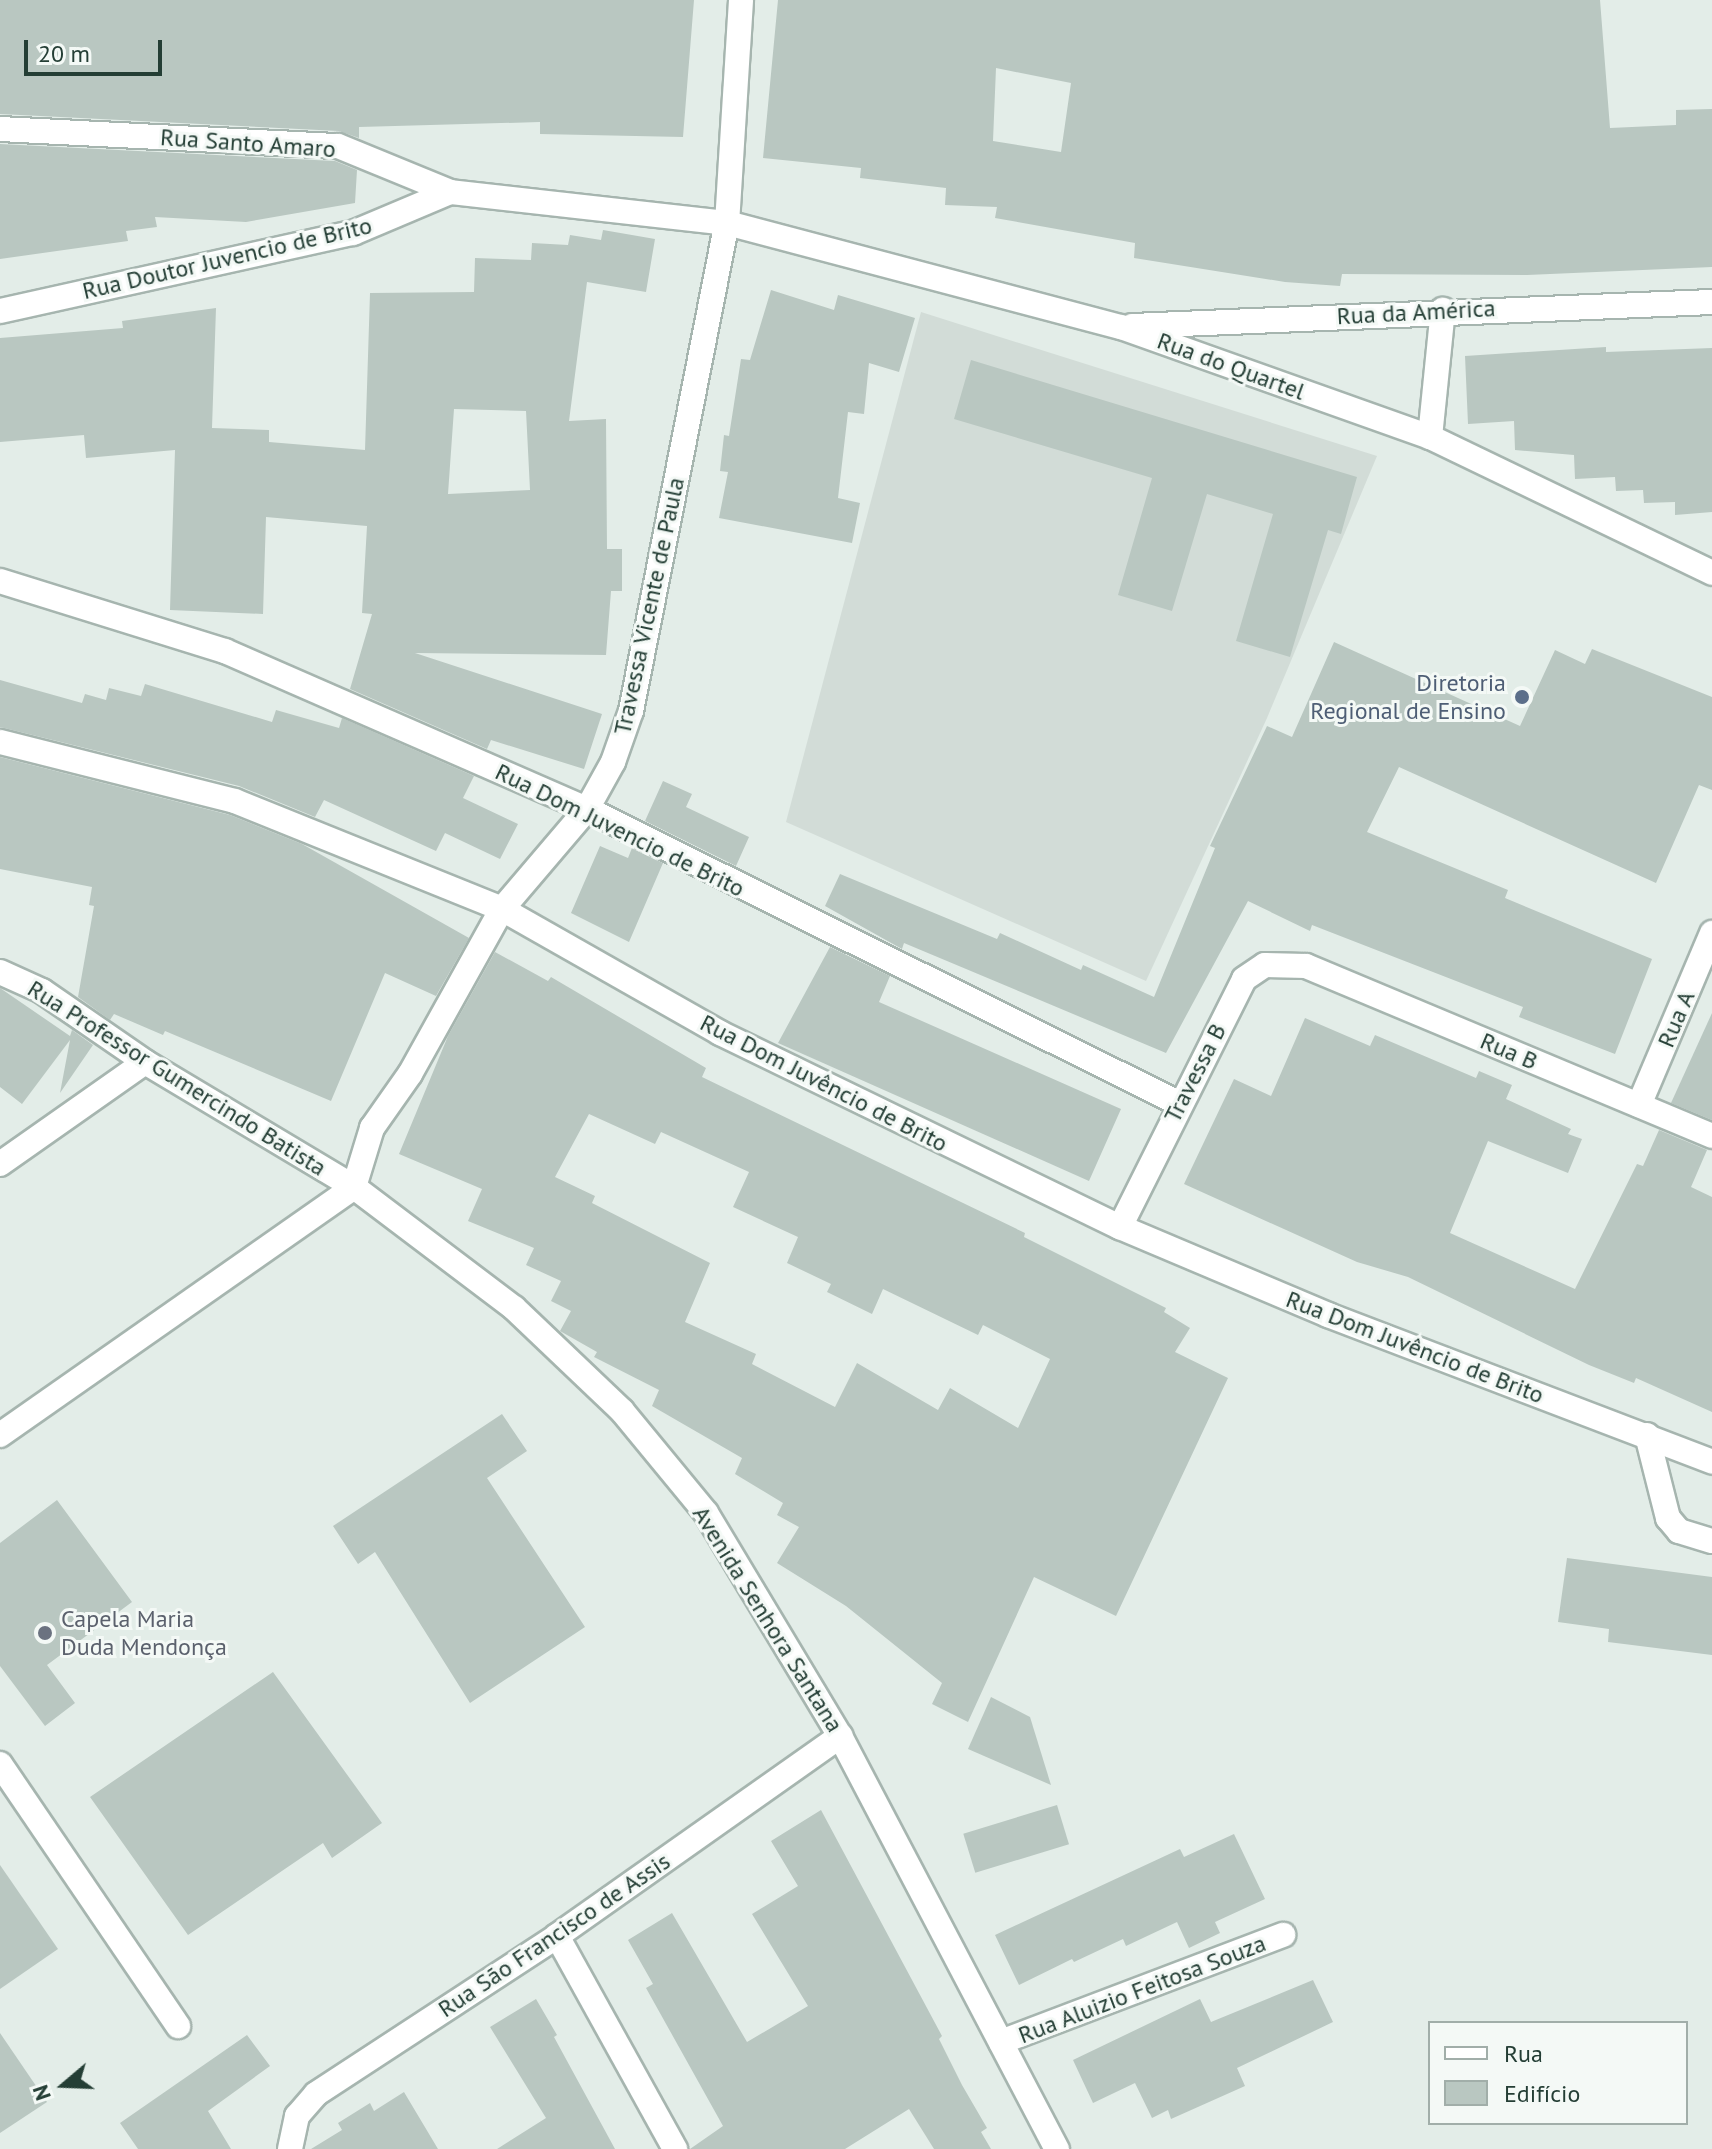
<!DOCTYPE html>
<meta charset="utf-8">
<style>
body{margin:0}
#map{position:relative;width:1712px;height:2149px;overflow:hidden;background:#e3ede8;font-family:"PT Sans",sans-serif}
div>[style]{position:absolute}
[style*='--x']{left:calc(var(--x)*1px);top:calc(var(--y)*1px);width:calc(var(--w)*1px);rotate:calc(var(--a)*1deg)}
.built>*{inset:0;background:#d2dcd7}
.building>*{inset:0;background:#b9c7c1;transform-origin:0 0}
.roads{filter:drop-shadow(2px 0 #a6b5af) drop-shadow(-2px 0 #a6b5af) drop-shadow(0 2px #a6b5af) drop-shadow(0 -2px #a6b5af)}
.street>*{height:24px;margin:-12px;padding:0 12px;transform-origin:12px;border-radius:12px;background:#fff}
.dots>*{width:22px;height:22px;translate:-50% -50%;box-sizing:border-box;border:4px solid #f4f9f6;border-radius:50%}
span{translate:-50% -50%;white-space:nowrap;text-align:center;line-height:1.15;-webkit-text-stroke:6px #f4f9f6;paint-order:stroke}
.street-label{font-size:24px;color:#243e35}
.service-label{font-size:24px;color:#4e5e75}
.right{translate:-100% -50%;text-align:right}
.worship-label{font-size:24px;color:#5b616d}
.left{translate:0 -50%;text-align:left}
.legend{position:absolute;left:1428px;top:2021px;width:260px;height:104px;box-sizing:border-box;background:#f4f9f6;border:2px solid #a1aea9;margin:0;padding:10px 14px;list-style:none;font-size:24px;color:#243e35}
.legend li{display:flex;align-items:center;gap:16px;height:40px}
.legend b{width:40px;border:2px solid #a1aea9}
.north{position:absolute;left:24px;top:2045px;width:80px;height:80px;-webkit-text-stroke:6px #f4f9f6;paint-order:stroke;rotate:251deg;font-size:22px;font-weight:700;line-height:32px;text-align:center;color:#243e35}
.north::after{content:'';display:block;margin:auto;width:28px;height:36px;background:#243e35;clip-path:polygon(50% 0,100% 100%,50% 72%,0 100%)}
.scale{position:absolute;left:24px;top:40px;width:138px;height:36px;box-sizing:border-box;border:4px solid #243e35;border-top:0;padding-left:10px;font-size:24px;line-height:28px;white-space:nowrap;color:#243e35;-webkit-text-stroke:6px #f4f9f6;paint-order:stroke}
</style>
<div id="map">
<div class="built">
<div style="clip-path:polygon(921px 312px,1377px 456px,1267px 718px,1146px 981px,786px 822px)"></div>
</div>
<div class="building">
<div style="clip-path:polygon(0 0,694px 0,683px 137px,540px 134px,540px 122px,359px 127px,359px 138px,339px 131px,0 114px)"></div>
<div style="clip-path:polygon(evenodd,778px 0,1600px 0,1610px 128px,1676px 125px,1676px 110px,1712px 109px,1712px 267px,1527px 275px,1342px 274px,1340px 286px,1285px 282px,1134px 258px,1135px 243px,995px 218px,997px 207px,945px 205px,946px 188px,860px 178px,861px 168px,763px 158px,778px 0,996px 68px,1071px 83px,1061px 152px,993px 141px,996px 68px)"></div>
<div style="clip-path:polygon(0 144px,335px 161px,357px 170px,355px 203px,246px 222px,155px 217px,157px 227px,126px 231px,128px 241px,0 259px)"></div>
<div style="clip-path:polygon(evenodd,603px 230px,655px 239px,646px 292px,587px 282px,569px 421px,606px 419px,607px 549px,622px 549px,622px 591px,611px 591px,606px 655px,415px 653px,602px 714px,584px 769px,491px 740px,487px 749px,350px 689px,372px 614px,362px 613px,367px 526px,266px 517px,263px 614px,170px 610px,175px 450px,86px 458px,84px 435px,0 442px,0 338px,123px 328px,122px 321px,216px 308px,212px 428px,269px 430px,269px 442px,365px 450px,370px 293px,474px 292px,475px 258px,531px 260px,532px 243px,568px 245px,570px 235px,601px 240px,603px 230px,454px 409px,526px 411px,530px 490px,448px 494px,454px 409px)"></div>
<div style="clip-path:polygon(771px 290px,834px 310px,838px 295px,915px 318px,899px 372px,869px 363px,864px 414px,848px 412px,838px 498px,860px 503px,852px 543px,719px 518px,728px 472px,720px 471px,724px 435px,729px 436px,741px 359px,750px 360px)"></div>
<div style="clip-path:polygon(1606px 347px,1606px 352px,1712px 348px,1712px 512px,1675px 515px,1675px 502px,1644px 503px,1643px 490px,1616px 491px,1615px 477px,1575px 479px,1574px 455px,1515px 450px,1514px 421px,1468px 424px,1465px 356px)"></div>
<div style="clip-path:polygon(971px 360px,1357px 477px,1341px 534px,1328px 530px,1290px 657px,1236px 641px,1273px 514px,1207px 494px,1172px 611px,1118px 595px,1152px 478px,954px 419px)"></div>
<div style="clip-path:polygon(1334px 642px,1520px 726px,1555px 650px,1585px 664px,1592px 649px,1712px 697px,1712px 790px,1699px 785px,1656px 883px,1399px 767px,1367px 832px,1508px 890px,1505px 898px,1652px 959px,1615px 1054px,1519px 1017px,1523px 1007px,1312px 925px,1310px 931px,1248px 901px,1166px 1053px,904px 943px,902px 949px,825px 906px,840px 874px,997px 939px,1000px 933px,1081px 970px,1083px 965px,1154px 997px,1215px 848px,1210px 846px,1267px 726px,1292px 737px)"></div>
<div style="clip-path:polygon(0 680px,82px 703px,85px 694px,106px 700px,109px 688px,141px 696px,145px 684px,272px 722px,276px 710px,339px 728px,342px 718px,474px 776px,463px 798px,518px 824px,500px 859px,445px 833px,436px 851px,324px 800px,315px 817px,239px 786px,0 727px)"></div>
<div style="clip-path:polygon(0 757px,230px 815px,302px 844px,469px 938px,436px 996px,385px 973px,331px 1101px,165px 1031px,163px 1035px,114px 1014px,110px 1020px,78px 997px,94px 906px,89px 905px,92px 887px,0 869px)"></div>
<div style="clip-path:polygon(663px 781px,692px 794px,686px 807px,749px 837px,736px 866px,645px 821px)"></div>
<div style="clip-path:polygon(600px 846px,628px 858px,632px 848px,663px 863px,629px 942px,571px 913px)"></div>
<div style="clip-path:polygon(830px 947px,890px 976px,879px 1002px,1121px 1109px,1089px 1181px,778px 1043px)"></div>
<div style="clip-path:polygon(evenodd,495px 952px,548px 981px,551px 977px,706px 1068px,702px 1077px,1025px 1233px,1024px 1237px,1166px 1308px,1164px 1312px,1190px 1328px,1175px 1352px,1228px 1378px,1116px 1616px,1034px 1577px,968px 1722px,932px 1704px,942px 1683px,846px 1606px,777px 1563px,799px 1527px,777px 1515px,783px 1503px,735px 1474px,742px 1458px,652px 1406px,659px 1390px,594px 1357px,597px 1352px,560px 1331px,571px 1311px,551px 1301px,561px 1281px,526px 1265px,534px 1248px,468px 1221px,482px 1189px,399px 1154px,448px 1036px,495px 952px,589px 1114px,655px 1144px,661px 1132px,749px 1172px,733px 1207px,798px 1237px,787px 1263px,831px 1284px,827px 1292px,872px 1314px,883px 1289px,978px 1335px,983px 1325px,1050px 1359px,1018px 1428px,950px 1388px,938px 1410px,857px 1363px,835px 1407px,752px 1364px,756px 1354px,685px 1322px,710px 1263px,592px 1203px,595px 1196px,555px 1177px,589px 1114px)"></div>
<div style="clip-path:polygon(0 988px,70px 1036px,72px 1030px,93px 1045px,60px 1093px,70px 1040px,22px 1104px,0 1087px)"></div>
<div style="clip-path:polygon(1712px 1013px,1712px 1120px,1671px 1103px)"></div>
<div style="clip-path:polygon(1305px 1018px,1370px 1046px,1375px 1035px,1476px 1078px,1479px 1071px,1512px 1085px,1506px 1099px,1571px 1129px,1568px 1134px,1582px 1139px,1568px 1173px,1488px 1141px,1450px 1233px,1575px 1289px,1637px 1164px,1643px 1166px,1659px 1130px,1707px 1150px,1691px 1187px,1712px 1197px,1712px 1412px,1636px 1378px,1634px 1383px,1589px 1365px,1408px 1277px,1357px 1262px,1184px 1184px,1234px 1079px,1271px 1096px)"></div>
<div style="clip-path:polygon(502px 1414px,527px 1451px,487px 1478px,585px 1627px,470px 1703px,375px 1552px,358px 1564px,333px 1526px)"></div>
<div style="clip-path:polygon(57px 1500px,132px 1602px,47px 1665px,75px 1703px,45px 1726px,0 1666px,0 1543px)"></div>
<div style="clip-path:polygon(1567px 1558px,1712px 1577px,1712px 1655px,1608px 1642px,1609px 1629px,1558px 1622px)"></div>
<div style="clip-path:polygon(273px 1672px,382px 1823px,332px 1858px,323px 1843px,188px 1935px,90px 1797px)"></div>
<div style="clip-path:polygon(991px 1697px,1030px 1717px,1051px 1785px,968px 1749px)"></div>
<div style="left:1057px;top:1805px;width:41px;height:98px;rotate:73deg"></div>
<div style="clip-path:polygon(821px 1810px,942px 2036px,939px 2039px,962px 2085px,987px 2128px,981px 2132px,991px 2149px,934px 2149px,909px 2109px,845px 2149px,690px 2149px,723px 2126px,646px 1988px,653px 1984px,628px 1940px,672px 1913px,747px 2042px,808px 2006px,752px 1914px,798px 1886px,771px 1841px)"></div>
<div style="clip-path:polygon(1234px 1834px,1265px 1899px,1215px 1922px,1220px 1933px,1189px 1948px,1177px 1922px,1126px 1946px,1123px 1939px,1074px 1962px,1072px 1959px,1019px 1985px,995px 1935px,1180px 1849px,1184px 1857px)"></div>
<div style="clip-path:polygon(0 1865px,58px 1949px,0 1989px)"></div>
<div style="clip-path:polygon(1313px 1980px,1333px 2022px,1237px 2068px,1245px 2086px,1171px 2119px,1168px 2110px,1152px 2118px,1135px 2083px,1093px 2103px,1073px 2060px,1200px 1999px,1211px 2022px)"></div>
<div style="clip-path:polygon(536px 1999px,557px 2035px,554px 2037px,615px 2149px,497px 2149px,546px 2118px,490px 2027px)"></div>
<div style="clip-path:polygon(0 2033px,47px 2102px,0 2133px)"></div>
<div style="clip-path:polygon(247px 2035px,270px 2066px,208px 2111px,231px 2149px,138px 2149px,120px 2123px)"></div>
<div style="clip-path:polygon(404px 2092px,438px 2149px,311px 2149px,342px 2130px,338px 2123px,370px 2103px,374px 2111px)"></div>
</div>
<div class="roads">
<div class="street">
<div style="--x:0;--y:129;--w:338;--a:2.9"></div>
<div style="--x:338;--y:146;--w:121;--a:22.3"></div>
<div style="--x:450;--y:192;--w:279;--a:6.4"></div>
<div style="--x:727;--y:223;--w:407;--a:14.8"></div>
<div style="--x:1121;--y:327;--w:328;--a:19.6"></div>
<div style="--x:1430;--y:437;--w:313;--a:25.7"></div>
<div style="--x:0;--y:311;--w:362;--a:-12.5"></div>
<div style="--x:353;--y:233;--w:105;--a:-22.9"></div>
<div style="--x:1132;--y:326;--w:580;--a:-2.37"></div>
<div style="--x:1430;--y:437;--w:128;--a:-84.2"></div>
<div style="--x:0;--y:581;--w:236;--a:17.3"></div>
<div style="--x:225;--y:651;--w:395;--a:23.6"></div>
<div style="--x:587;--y:809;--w:660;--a:26.45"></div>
<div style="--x:0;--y:742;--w:242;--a:14.1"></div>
<div style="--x:235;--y:801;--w:288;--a:22"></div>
<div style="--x:502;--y:909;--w:251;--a:29.6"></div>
<div style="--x:720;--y:1033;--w:445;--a:25.9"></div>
<div style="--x:1120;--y:1227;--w:226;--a:22.9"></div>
<div style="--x:1328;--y:1315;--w:411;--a:20.9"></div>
<div style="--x:0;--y:972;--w:46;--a:24.3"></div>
<div style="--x:42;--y:991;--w:125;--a:34.6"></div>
<div style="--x:145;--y:1062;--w:244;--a:30.9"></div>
<div style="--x:354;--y:1187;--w:201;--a:37.1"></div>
<div style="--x:514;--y:1308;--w:149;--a:43.6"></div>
<div style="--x:622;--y:1411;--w:132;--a:50.5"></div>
<div style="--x:706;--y:1513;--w:260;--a:59"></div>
<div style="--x:840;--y:1736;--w:467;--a:62.3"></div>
<div style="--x:1639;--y:1105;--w:187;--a:-67"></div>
<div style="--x:0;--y:1164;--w:177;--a:-35.1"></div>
<div style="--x:354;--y:1187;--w:62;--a:-73"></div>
<div style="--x:372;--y:1128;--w:66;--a:-54.9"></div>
<div style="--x:410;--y:1074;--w:189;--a:-60.9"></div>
<div style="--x:502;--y:909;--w:131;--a:-49.6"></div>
<div style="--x:587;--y:809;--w:54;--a:-61"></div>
<div style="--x:613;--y:762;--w:54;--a:-70.6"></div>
<div style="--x:631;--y:711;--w:497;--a:-78.9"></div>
<div style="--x:727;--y:223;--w:223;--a:-86.4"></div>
<div style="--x:1120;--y:1227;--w:277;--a:-63.4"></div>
<div style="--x:1244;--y:979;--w:25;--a:-34"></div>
<div style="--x:1265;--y:965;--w:41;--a:1.4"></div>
<div style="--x:1306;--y:966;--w:440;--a:22.7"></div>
<div style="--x:0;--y:1435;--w:432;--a:-35"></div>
<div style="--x:1647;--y:1435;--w:86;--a:75.8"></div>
<div style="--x:1668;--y:1518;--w:17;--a:50"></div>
<div style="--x:1679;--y:1531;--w:34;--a:17"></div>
<div style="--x:0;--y:1764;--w:317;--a:55.8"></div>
<div style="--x:557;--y:1936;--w:244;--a:61"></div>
<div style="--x:1001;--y:2042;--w:302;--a:-20.8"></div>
<div style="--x:290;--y:2149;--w:34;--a:-78"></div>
<div style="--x:297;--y:2116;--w:29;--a:-49"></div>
<div style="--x:316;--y:2094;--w:288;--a:-33.2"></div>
<div style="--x:557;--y:1936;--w:347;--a:-35.2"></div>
</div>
</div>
<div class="dots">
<div style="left:1522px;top:697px;background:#5c6f8a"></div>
<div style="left:45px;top:1633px;background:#6b7280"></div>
</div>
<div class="street-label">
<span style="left:248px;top:143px;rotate:4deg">Rua Santo Amaro</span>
<span style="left:227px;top:258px;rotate:-13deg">Rua Doutor Juvencio de Brito</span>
<span style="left:1416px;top:312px;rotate:-3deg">Rua da América</span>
<span style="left:1231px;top:366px;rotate:20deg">Rua do Quartel</span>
<span style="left:649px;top:606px;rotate:-78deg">Travessa Vicente de Paula</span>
<span style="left:620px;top:830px;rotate:26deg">Rua Dom Juvencio de Brito</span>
<span style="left:1676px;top:1019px;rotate:-67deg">Rua A</span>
<span style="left:1509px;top:1051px;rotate:23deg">Rua B</span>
<span style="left:1195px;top:1073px;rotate:-63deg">Travessa B</span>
<span style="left:177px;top:1078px;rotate:32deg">Rua Professor Gumercindo Batista</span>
<span style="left:824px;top:1083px;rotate:27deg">Rua Dom Juvêncio de Brito</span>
<span style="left:1415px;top:1347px;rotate:21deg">Rua Dom Juvêncio de Brito</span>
<span style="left:768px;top:1619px;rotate:58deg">Avenida Senhora Santana</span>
<span style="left:554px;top:1935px;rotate:-34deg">Rua São Francisco de Assis</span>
<span style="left:1142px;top:1989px;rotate:-21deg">Rua Aluizio Feitosa Souza</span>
</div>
<div class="service-label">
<span class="right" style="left:1506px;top:697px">Diretoria<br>Regional de Ensino</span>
</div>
<div class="worship-label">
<span class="left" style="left:61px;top:1633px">Capela Maria<br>Duda Mendonça</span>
</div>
<ul class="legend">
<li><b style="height:10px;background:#fff"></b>Rua</li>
<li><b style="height:22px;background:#b9c7c1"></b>Edifício</li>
</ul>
<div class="north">N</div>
<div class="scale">20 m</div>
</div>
